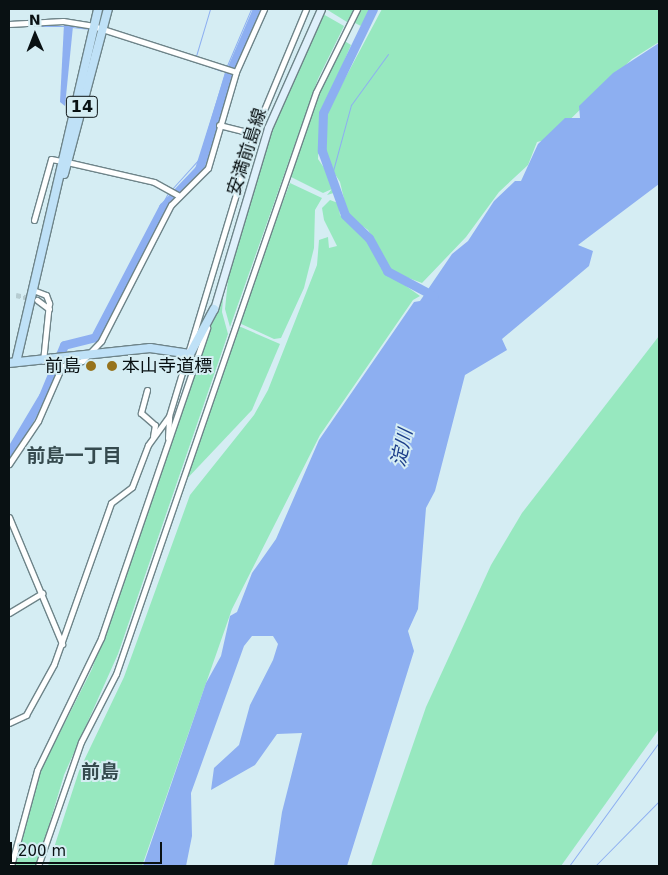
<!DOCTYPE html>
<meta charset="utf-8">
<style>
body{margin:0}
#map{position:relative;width:668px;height:875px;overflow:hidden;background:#d5edf3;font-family:"DejaVu Sans","Noto Sans JP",sans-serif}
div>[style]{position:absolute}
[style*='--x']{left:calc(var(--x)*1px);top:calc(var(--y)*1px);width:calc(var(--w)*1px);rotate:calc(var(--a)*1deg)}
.green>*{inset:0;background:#97e8bf}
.water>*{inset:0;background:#8daff1}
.stream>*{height:1px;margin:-0.5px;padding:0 0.5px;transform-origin:0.5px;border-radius:0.5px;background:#8daff1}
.river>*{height:9px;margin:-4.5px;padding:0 4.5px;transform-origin:4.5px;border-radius:4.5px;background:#8daff1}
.minor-tunnel>*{height:5px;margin-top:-2.5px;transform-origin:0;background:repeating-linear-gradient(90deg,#b6ccd1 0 5px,transparent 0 7.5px)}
.roads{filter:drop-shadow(1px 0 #6e8489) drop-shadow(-1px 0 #6e8489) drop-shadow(0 1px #6e8489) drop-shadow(0 -1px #6e8489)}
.minor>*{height:5px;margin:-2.5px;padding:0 2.5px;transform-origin:2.5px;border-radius:2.5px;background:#fff}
.secondary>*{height:7px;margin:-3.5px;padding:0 3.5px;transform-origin:3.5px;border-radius:3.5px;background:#dff0fb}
.primary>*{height:8px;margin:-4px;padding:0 4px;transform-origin:4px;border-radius:4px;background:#bfe1f7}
.dots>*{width:14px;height:14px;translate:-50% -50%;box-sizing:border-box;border:2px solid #d5edf3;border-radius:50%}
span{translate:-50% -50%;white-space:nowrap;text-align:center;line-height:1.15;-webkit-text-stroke:4px #d5edf3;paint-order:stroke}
.shield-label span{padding:1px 4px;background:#d5edf3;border:1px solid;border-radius:4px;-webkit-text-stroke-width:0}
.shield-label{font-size:16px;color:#091113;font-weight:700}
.street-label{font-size:18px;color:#091113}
.poi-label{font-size:18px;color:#091113}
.right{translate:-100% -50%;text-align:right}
.left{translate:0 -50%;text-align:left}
.water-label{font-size:19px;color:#1a3c88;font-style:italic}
.neighbourhood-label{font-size:19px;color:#354a4e;font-weight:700}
.frame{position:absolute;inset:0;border:10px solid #091113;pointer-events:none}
.north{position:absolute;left:10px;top:10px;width:50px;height:50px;-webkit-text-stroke:4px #d5edf3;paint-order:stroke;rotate:359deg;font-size:14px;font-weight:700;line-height:20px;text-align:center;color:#091113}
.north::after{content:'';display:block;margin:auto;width:18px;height:22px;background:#091113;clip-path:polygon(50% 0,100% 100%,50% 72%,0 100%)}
.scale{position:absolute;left:10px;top:842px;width:152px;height:22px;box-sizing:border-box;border:2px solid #091113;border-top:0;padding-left:6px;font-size:15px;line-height:18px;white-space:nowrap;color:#091113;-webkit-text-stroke:4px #d5edf3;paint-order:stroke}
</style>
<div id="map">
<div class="green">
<div style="clip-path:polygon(326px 9px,355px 9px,347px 22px)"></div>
<div style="clip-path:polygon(360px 9px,371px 9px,361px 26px,353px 22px)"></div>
<div style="clip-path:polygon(382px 9px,659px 9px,659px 42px,632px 59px,550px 139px,537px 142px,528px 165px,499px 192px,466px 237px,422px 283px,392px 272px,368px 230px,348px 216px,340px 182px,323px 155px,325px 116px)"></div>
<div style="clip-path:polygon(323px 14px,344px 26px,318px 79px,230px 327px,225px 309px,229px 270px,270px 132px)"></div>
<div style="clip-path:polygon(343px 40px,351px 45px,322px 113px,319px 137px,318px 159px,337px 187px,337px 192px,327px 195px,332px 189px,323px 193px,291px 177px,316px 100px)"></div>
<div style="clip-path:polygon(290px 183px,322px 198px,315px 210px,314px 248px,304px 288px,281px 338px,274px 339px,237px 322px)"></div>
<div style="clip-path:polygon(330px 200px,338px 203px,340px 215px,368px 239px,381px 268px,420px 296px,413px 300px,320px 435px,232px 609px,142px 866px,48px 866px,79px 771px,124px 677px,190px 495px,254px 415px,268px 390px,317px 265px,319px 240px,328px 237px,329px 248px,337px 246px,324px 220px,322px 208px)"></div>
<div style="clip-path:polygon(224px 285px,222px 312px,228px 334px,118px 654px,64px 775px,37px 866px,13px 866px,39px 774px,92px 669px)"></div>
<div style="clip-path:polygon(241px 327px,280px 344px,252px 410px,182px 484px,234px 328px)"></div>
<div style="clip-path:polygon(659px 336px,659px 729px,561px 866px,371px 866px,426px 707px,491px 565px,522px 513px)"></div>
</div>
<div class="water">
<div style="clip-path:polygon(64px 24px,73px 26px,65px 106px,60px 102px)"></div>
<div style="clip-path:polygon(659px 43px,659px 184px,578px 245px,593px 251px,589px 266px,502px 339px,507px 350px,465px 375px,435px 491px,426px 508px,418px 609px,408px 631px,414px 651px,347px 866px,274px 866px,282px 812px,302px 733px,277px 734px,255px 765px,211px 790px,214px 768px,239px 745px,250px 705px,273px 660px,278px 644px,273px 636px,252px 636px,244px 646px,191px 793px,192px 836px,186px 866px,143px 866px,206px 683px,221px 656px,230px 616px,237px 612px,252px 573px,276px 539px,319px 440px,414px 302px,420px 301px,452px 254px,468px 241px,494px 201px,515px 181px,521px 181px,538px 144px,565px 118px,580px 118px,579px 106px,613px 73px)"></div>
</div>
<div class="stream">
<div style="--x:19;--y:26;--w:46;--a:0"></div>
<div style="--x:72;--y:27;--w:18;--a:6"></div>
<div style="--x:130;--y:41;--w:21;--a:17"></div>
<div style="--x:196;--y:56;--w:49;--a:-73.4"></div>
<div style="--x:203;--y:64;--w:19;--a:21"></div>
<div style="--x:226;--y:68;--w:64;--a:-67"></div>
<div style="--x:331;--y:178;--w:76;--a:-74.7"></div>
<div style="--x:351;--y:105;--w:63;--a:-54"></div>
<div style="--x:171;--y:190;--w:42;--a:-47.9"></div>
<div style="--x:199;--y:159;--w:91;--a:-73.4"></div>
<div style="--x:121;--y:281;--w:100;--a:-61.9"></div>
<div style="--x:569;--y:866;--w:153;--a:-54"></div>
<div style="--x:595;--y:866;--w:91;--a:-45.4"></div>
</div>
<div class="river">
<div style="--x:373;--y:9;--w:115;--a:115.7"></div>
<div style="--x:323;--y:113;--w:38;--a:92"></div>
<div style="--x:322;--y:151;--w:68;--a:70.2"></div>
<div style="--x:345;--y:215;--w:33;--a:44"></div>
<div style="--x:369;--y:238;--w:38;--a:61"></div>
<div style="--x:387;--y:271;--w:53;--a:28"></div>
<div style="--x:9;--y:453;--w:66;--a:-59.2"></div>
<div style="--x:43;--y:396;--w:55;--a:-67.6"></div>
<div style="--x:64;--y:345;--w:32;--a:-14"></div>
<div style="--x:95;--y:337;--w:147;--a:-62.4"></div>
<div style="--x:163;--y:207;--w:52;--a:-46.5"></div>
<div style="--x:199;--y:169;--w:100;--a:-72.5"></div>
<div style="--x:229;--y:74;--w:71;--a:-66.7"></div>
</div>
<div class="minor-tunnel">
<div style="--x:16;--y:295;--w:18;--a:13"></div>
</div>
<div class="roads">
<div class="minor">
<div style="--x:9;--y:24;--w:54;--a:-3.2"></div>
<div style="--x:63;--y:21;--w:30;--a:9"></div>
<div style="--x:93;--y:26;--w:150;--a:17.8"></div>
<div style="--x:219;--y:125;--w:36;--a:14"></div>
<div style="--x:67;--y:162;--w:89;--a:12.9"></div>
<div style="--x:154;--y:182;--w:29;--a:29"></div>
<div style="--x:34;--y:220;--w:63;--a:-74.4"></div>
<div style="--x:51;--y:159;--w:10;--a:11"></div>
<div style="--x:33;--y:290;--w:14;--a:21"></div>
<div style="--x:46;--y:295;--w:9;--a:69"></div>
<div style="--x:49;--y:303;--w:58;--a:95.9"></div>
<div style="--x:37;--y:300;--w:15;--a:37"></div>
<div style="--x:47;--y:361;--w:16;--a:27"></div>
<div style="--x:147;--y:390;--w:24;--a:105"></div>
<div style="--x:141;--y:413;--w:18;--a:41"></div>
<div style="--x:155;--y:425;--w:11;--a:100"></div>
<div style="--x:168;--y:438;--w:21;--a:-87"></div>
<div style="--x:9;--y:464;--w:52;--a:-56"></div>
<div style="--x:38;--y:421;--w:60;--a:-66.4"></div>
<div style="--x:62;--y:366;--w:21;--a:-14"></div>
<div style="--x:82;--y:361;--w:28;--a:-46"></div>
<div style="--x:101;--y:341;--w:153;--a:-62.8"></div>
<div style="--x:171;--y:205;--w:52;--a:-45"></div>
<div style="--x:208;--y:168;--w:100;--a:-73.7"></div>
<div style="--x:236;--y:72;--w:69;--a:-66"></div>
<div style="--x:9;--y:517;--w:138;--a:67.3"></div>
<div style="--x:9;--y:613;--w:39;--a:-31"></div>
<div style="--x:9;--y:723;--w:19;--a:-25"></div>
<div style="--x:26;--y:715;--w:58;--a:-61.2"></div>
<div style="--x:54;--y:664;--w:171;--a:-70.5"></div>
<div style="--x:111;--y:503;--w:26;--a:-37"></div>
<div style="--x:132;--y:487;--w:45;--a:-69.1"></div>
<div style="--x:148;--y:445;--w:36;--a:-54"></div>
<div style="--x:169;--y:416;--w:295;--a:-73.2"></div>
<div style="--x:254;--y:134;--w:135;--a:-67.4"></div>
<div style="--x:11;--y:866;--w:99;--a:-74.8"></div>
<div style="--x:37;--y:770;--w:147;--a:-64.1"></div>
<div style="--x:101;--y:638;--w:328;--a:-71.1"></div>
<div style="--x:38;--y:866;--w:131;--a:-70.9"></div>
<div style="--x:81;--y:742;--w:76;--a:-62.8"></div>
<div style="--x:116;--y:674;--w:615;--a:-71.04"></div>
<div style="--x:316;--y:92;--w:93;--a:-63.7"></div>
</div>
<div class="secondary">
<div style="--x:214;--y:309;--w:189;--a:-73.4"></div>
<div style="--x:268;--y:128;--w:130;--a:-66"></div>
</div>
<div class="primary">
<div style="--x:64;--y:174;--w:171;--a:-75.1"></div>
<div style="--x:16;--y:362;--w:362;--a:-76.9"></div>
<div style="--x:9;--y:363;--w:142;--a:-6.1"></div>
<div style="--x:150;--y:348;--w:40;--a:8.5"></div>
<div style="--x:190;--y:354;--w:51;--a:-61.9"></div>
</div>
</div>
<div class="dots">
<div style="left:91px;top:366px;background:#96731c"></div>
<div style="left:112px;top:366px;background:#96731c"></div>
</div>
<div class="shield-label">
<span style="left:82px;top:107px">14</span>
</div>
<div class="street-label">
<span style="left:247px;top:152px;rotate:-72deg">安満前島線</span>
</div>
<div class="poi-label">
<span class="right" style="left:81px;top:366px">前島</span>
<span class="left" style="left:122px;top:366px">本山寺道標</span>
</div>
<div class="water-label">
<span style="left:402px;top:448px;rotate:-78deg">淀川</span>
</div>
<div class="neighbourhood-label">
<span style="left:74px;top:456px">前島一丁目</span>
<span style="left:100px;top:772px">前島</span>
</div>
<div class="frame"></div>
<div class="north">N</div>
<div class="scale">200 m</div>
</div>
